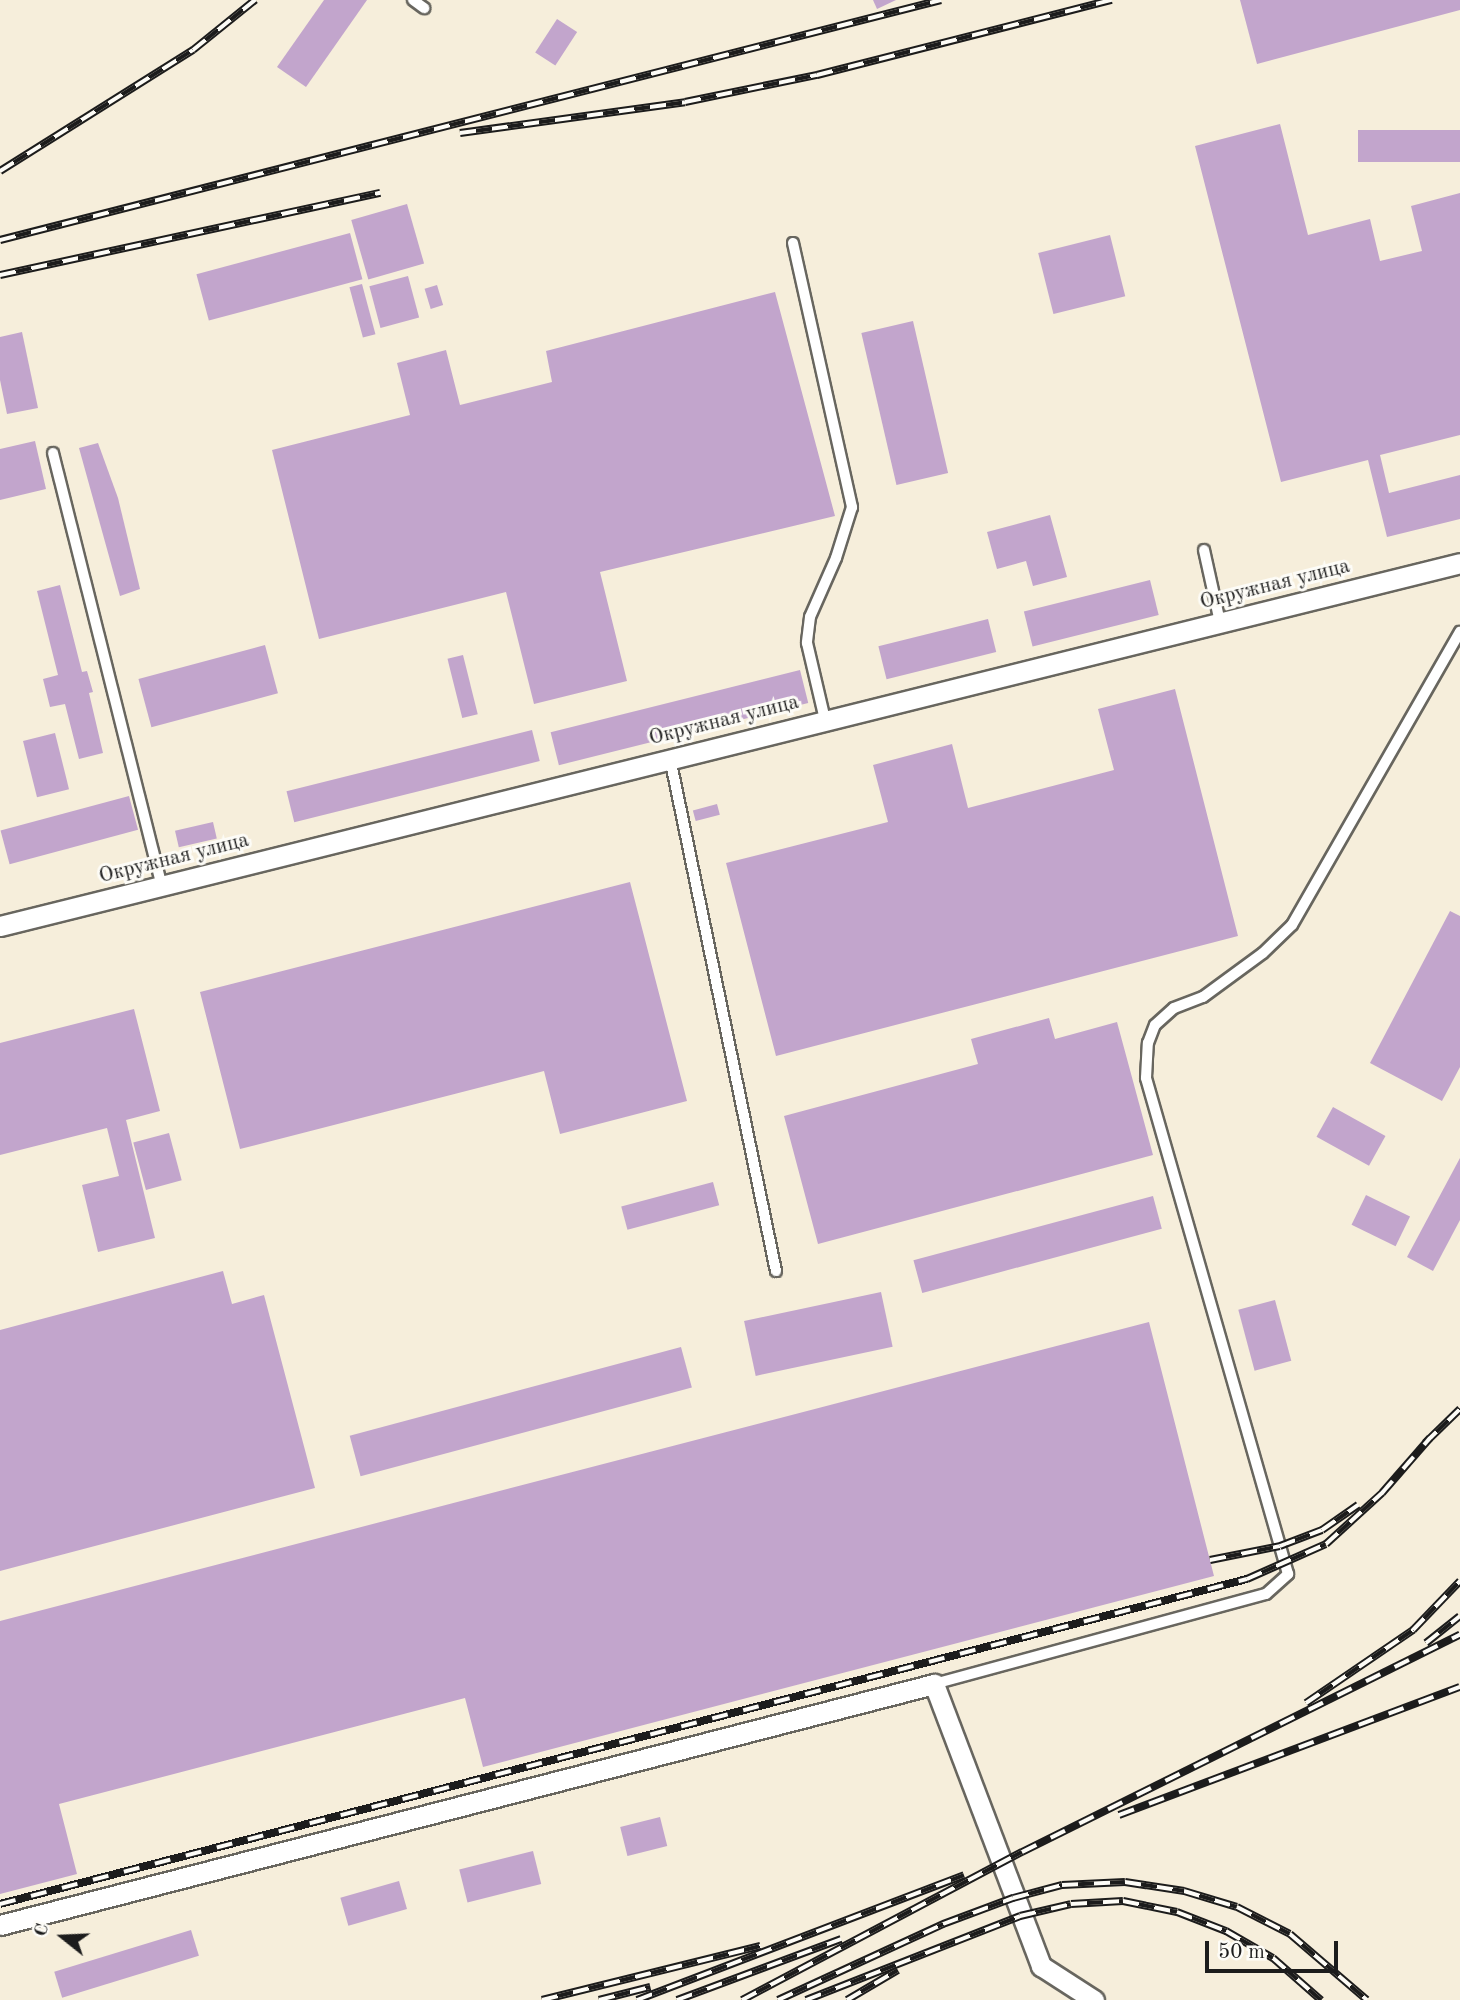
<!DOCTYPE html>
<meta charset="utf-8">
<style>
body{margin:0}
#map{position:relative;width:1460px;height:2000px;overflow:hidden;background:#f6eedb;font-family:"Old Standard TT",serif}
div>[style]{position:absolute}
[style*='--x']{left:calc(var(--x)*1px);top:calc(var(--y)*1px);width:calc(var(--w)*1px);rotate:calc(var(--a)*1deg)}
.building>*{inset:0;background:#c2a5cc;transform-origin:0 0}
.roads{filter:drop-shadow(2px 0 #68665f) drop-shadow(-2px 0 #68665f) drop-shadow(0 2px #68665f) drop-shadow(0 -2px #68665f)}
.lane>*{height:10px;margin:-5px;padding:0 5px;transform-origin:5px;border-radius:5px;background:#fff}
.street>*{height:19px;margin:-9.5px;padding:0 9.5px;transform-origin:9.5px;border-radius:9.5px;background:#fff}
.rail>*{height:8px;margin-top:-4px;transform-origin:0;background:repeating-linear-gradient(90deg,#fdfcf7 0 16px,#1c1c1c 0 32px);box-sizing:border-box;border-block:2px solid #1c1c1c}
span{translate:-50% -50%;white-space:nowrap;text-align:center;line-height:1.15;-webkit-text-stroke:6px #fdfcf7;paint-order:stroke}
.street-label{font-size:21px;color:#1c1c1c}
.north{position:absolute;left:28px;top:1902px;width:70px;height:70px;-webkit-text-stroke:5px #fdfcf7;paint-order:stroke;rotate:288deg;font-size:19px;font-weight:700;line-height:28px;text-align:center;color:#1c1c1c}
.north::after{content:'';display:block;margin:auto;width:24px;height:32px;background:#1c1c1c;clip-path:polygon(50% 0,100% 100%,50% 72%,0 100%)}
.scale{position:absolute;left:1205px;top:1941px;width:133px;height:32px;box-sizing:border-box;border:4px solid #1c1c1c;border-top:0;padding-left:9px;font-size:21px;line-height:24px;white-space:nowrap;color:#1c1c1c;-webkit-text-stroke:5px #fdfcf7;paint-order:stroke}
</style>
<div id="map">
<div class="building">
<div style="clip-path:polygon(324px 0,367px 0,306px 87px,277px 67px)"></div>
<div style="clip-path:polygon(873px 0,896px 0,877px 9px)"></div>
<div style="clip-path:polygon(1240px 0,1460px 0,1460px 10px,1257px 64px)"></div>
<div style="left:557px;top:19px;width:24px;height:40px;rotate:33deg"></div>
<div style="clip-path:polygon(1280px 124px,1308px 235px,1370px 219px,1380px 261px,1422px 251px,1411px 206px,1460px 193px,1460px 435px,1380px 455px,1389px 493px,1460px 475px,1460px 519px,1387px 537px,1368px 460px,1281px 482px,1195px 146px)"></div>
<div style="left:1460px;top:130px;width:32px;height:102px;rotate:90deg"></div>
<div style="left:407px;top:204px;width:62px;height:58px;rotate:74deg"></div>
<div style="left:350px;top:233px;width:48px;height:159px;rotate:75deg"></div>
<div style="left:1110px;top:235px;width:63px;height:74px;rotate:76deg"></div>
<div style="left:408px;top:276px;width:43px;height:40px;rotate:75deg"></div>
<div style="left:362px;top:284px;width:52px;height:13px;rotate:75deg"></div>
<div style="left:437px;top:285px;width:21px;height:13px;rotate:73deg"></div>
<div style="clip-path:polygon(775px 292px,835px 516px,600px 572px,627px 681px,534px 704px,506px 592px,319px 639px,272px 450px,410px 415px,397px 363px,446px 350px,460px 405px,552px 382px,546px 351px)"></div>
<div style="left:913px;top:321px;width:156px;height:53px;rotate:77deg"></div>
<div style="clip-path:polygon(22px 332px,38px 408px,7px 414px,0 380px,0 337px)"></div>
<div style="clip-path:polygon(35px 441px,46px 489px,0 500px,0 449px)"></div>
<div style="clip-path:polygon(98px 443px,118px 498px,140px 589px,120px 596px,79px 448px)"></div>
<div style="clip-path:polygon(1050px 515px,1067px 577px,1033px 586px,1026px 561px,997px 569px,987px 532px)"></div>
<div style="left:1150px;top:580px;width:36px;height:130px;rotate:76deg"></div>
<div style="clip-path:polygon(60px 585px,82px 672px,87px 671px,93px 692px,89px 693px,103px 753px,79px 759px,65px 704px,50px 707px,43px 679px,58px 675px,37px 591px)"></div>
<div style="left:988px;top:619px;width:34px;height:113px;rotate:76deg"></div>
<div style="left:265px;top:645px;width:50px;height:131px;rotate:75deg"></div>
<div style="left:463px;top:655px;width:61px;height:16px;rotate:76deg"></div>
<div style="left:800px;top:670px;width:34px;height:257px;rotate:76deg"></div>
<div style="clip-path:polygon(1175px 689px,1238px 936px,776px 1056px,726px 863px,888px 822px,873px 765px,952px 744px,968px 808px,1114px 770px,1098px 709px)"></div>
<div style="left:532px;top:730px;width:32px;height:253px;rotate:76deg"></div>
<div style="left:55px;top:733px;width:58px;height:33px;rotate:76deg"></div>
<div style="left:129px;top:796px;width:35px;height:133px;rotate:75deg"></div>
<div style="left:717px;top:804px;width:11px;height:25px;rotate:75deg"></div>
<div style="left:213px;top:822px;width:17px;height:39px;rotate:77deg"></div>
<div style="clip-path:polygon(630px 882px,687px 1101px,560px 1134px,544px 1071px,240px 1149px,200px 992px)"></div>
<div style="clip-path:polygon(1450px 911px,1460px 916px,1460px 1067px,1442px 1101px,1370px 1063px)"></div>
<div style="clip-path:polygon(134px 1009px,160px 1111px,126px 1120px,155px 1238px,98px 1252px,82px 1185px,119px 1176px,107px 1128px,0 1155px,0 1043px)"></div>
<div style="clip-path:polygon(1049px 1018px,1055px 1039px,1117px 1022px,1153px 1155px,818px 1244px,784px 1116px,978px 1064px,971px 1039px)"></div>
<div style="left:1333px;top:1107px;width:60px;height:34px;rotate:29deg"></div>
<div style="left:169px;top:1133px;width:49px;height:37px;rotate:75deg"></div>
<div style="clip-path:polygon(1460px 1158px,1460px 1220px,1433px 1271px,1407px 1257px)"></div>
<div style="left:713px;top:1182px;width:24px;height:95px;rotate:75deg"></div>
<div style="left:1366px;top:1195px;width:49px;height:33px;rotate:26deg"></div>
<div style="left:1153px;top:1196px;width:34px;height:248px;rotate:75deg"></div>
<div style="clip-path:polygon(223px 1271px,232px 1304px,264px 1295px,315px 1488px,0 1571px,0 1330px)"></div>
<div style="left:881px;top:1292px;width:56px;height:140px;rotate:78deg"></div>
<div style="left:1275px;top:1300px;width:63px;height:38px;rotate:75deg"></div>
<div style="clip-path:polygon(1149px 1322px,1214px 1576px,483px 1767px,465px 1698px,59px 1804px,77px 1874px,0 1894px,0 1621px)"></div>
<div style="left:681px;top:1347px;width:42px;height:343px;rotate:75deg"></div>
<div style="left:660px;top:1817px;width:30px;height:41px;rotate:76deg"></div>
<div style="left:533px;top:1851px;width:34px;height:76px;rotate:76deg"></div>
<div style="left:399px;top:1881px;width:29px;height:61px;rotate:74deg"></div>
<div style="left:191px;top:1930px;width:27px;height:143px;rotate:73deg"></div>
</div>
<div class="roads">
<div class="lane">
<div style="--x:413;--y:0;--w:14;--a:36"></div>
<div style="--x:793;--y:243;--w:271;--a:77.4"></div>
<div style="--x:852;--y:507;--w:53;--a:107.4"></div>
<div style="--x:836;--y:558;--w:64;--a:113.8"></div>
<div style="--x:810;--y:617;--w:26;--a:97"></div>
<div style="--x:807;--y:643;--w:79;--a:76.8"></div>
<div style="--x:53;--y:453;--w:447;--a:75.9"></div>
<div style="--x:1204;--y:550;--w:74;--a:77.5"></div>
<div style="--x:670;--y:758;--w:524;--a:78.33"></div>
<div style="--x:934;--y:1684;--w:344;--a:-15.2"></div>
<div style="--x:1266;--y:1594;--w:30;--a:-42"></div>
<div style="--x:1288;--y:1574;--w:516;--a:-105.98"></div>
<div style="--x:1146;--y:1078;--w:35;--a:-87"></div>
<div style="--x:1148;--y:1043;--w:19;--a:-69"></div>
<div style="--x:1155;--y:1025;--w:25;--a:-42"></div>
<div style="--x:1174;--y:1008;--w:31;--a:-21"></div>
<div style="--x:1203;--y:997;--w:74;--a:-36.3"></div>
<div style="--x:1263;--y:953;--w:40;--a:-44"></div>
<div style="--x:1292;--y:925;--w:338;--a:-60.2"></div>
</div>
<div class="street">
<div style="--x:0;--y:926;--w:1504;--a:-13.96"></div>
<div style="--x:0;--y:1925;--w:965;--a:-14.47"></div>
<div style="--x:934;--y:1684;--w:302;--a:69.2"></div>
<div style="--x:1041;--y:1966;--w:63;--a:32.7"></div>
</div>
</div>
<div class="rail">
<div style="--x:460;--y:133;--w:227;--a:-7.8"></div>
<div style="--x:685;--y:102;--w:135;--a:-11.6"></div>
<div style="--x:817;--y:75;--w:304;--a:-14.3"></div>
<div style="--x:0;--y:171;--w:228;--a:-32.1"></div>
<div style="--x:193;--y:50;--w:80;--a:-38.9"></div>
<div style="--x:0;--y:240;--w:971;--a:-14.31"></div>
<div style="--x:0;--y:275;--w:389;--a:-12.2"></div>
<div style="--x:1425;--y:1443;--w:49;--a:-44.2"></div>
<div style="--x:1210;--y:1560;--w:71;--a:-11.3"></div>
<div style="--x:1280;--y:1546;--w:45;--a:-20.9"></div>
<div style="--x:1322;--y:1530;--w:44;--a:-34.8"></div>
<div style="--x:1426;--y:1643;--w:43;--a:-38.5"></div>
<div style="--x:1306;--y:1703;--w:130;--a:-34.3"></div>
<div style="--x:1413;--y:1630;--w:68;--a:-46.2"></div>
<div style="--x:1119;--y:1815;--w:364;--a:-20.6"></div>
<div style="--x:0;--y:1904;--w:1289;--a:-14.61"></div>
<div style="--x:1247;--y:1579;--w:86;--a:-23.9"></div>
<div style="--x:1326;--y:1544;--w:76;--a:-42.3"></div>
<div style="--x:1382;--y:1493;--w:73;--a:-48.9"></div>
<div style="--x:542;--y:2000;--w:225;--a:-13.9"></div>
<div style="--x:599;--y:2000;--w:53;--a:-14.3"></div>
<div style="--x:637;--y:2000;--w:350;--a:-20.9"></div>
<div style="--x:677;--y:2000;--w:175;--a:-20.4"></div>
<div style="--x:742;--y:2000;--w:317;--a:-27.9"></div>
<div style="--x:1022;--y:1852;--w:489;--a:-26.4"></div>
<div style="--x:778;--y:2000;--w:182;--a:-24.7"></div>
<div style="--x:943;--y:1924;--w:75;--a:-20.4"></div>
<div style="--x:1013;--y:1898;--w:51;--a:-14.9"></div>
<div style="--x:1062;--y:1885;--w:63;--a:-2.7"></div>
<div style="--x:1125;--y:1882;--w:60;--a:8.7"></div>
<div style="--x:1184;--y:1891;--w:55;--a:16.8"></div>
<div style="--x:1237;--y:1907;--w:59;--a:27"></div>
<div style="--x:1290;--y:1934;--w:101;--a:40.6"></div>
<div style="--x:806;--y:2000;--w:230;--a:-21.4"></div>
<div style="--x:1020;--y:1916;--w:52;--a:-13.2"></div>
<div style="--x:1071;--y:1904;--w:52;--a:-3.3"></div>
<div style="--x:1123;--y:1901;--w:55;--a:11.5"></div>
<div style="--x:1177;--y:1912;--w:53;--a:21.2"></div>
<div style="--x:1226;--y:1931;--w:54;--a:29.9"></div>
<div style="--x:1273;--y:1958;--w:64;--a:41.2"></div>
<div style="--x:847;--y:2000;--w:59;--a:-30.5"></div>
</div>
<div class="street-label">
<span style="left:1275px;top:585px;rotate:-14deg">Окружная улица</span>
<span style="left:724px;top:721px;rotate:-14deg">Окружная улица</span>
<span style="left:174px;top:859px;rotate:-14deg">Окружная улица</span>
</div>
<div class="north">С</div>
<div class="scale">50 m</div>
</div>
